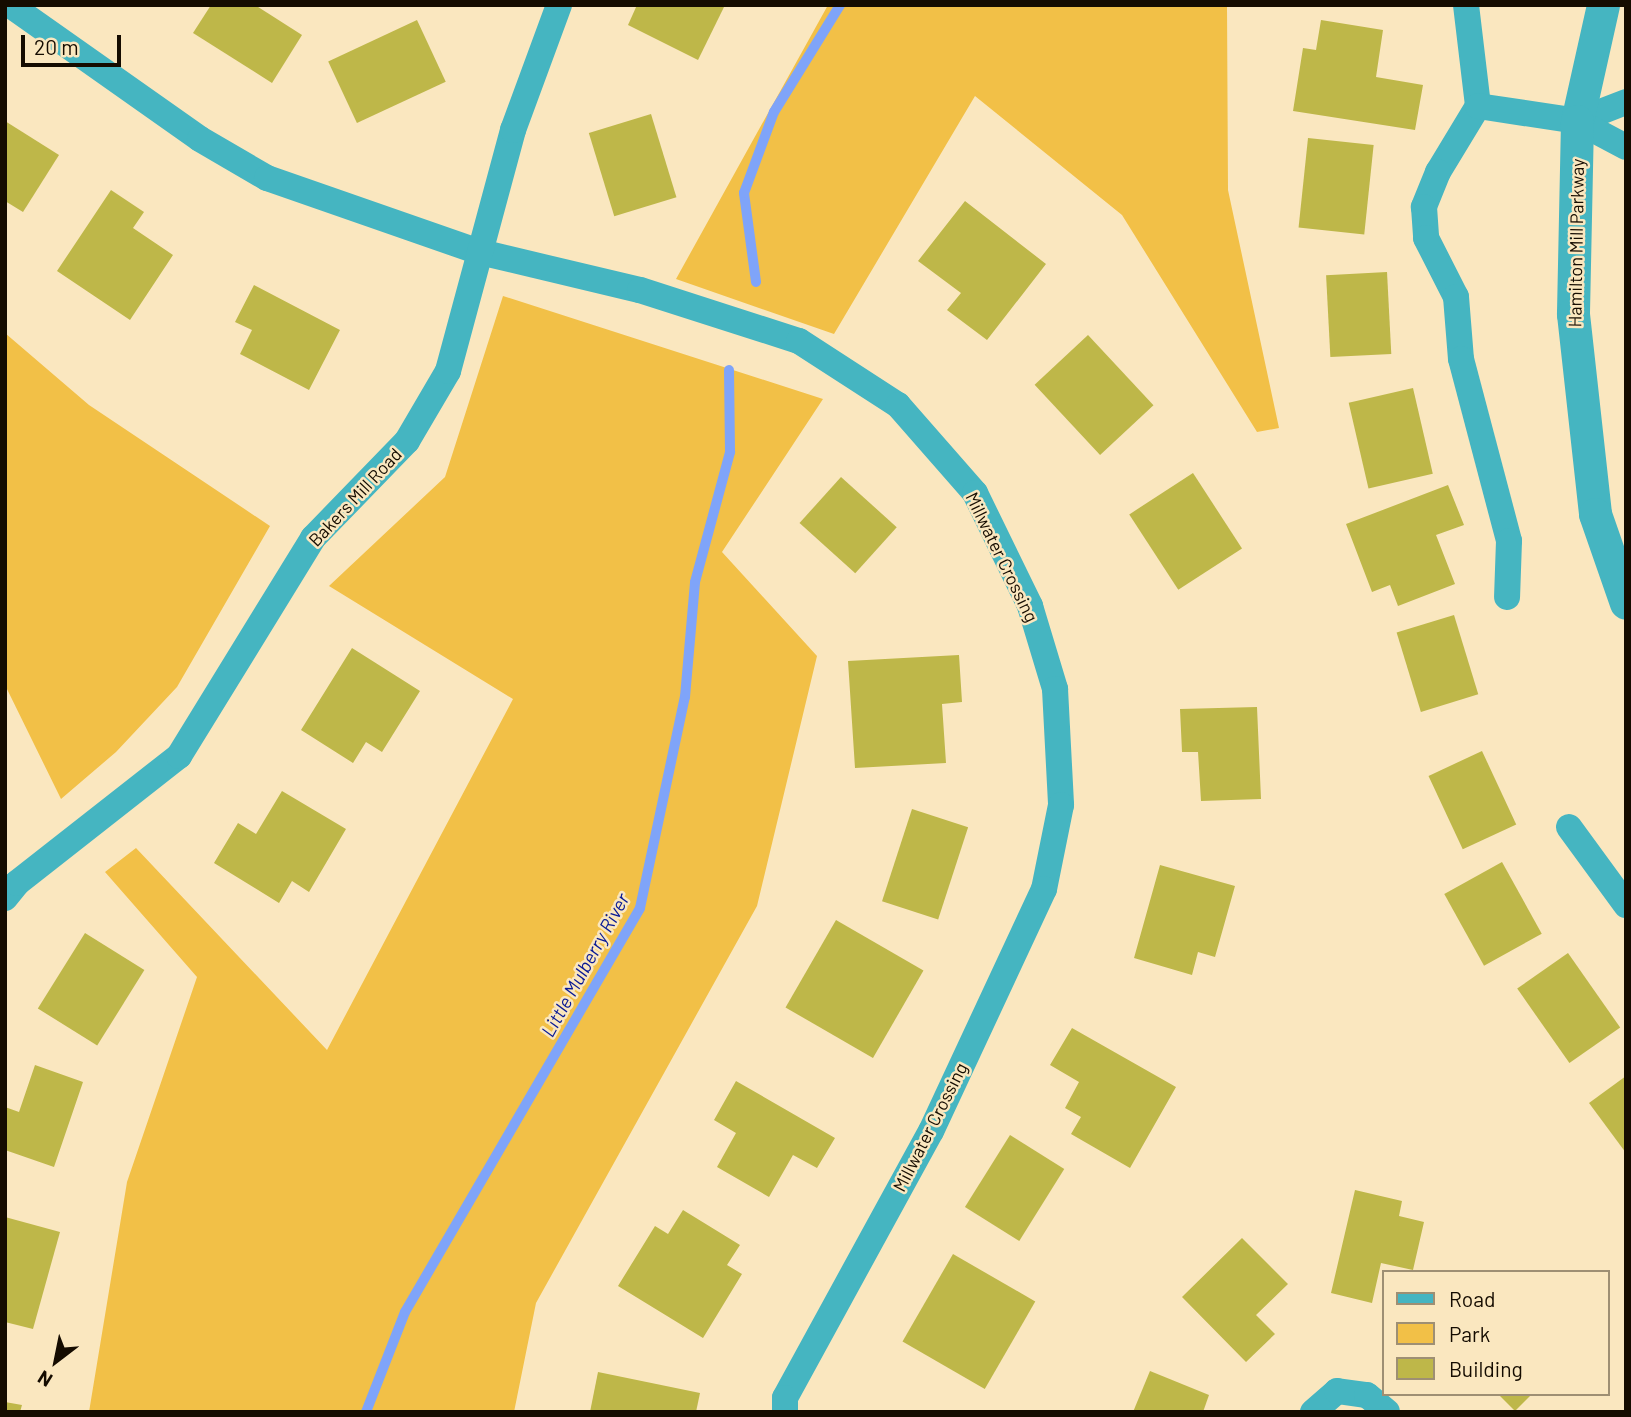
<!DOCTYPE html>
<style>
body{margin:0}
#map{position:relative;width:1631px;height:1417px;overflow:hidden;background:#fae7bf;font-family:Barlow,sans-serif}
div>[style]{position:absolute}
[style*='--x']{left:calc(var(--x)*1px);top:calc(var(--y)*1px);width:calc(var(--w)*1px);rotate:calc(var(--a)*1deg)}
.green>*{inset:0;background:#f2c047}
.stream>*{height:10px;margin:-5px;padding:0 5px;transform-origin:5px;border-radius:5px;background:#7fa4f9}
.building>*{inset:0;background:#beb749;transform-origin:0 0}
.minor>*{height:26px;margin:-13px;padding:0 13px;transform-origin:13px;border-radius:13px;background:#45b5c1}
.tertiary>*{height:33px;margin:-16.5px;padding:0 16.5px;transform-origin:16.5px;border-radius:16.5px;background:#45b5c1}
span{translate:-50% -50%;white-space:nowrap;text-align:center;line-height:1.15;-webkit-text-stroke:5px #fae7bf;paint-order:stroke}
.street-label{font-size:18px;color:#150c00}
.water-label{font-size:19px;color:#081995;font-style:italic}
.frame{position:absolute;inset:0;border:7px solid #150c00;pointer-events:none}
.legend{position:absolute;left:1382px;top:1270px;width:228px;height:126px;box-sizing:border-box;background:#fae7bf;border:2px solid #9e8f73;margin:0;padding:9px 12px;list-style:none;font-size:21px;color:#150c00}
.legend li{display:flex;align-items:center;gap:14px;height:35px}
.legend b{width:35px;border:2px solid #9e8f73}
.north{position:absolute;left:21px;top:1326px;width:70px;height:70px;-webkit-text-stroke:5px #fae7bf;paint-order:stroke;rotate:212deg;font-size:19px;font-weight:700;line-height:28px;text-align:center;color:#150c00}
.north::after{content:'';display:block;margin:auto;width:24px;height:32px;background:#150c00;clip-path:polygon(50% 0,100% 100%,50% 72%,0 100%)}
.scale{position:absolute;left:21px;top:35px;width:100px;height:32px;box-sizing:border-box;border:4px solid #150c00;border-top:0;padding-left:9px;font-size:21px;line-height:24px;white-space:nowrap;color:#150c00;-webkit-text-stroke:5px #fae7bf;paint-order:stroke}
</style>
<div id="map">
<div class="green">
<div style="clip-path:polygon(828px 5px,1227px 5px,1228px 190px,1279px 428px,1257px 432px,1122px 215px,975px 96px,834px 334px,676px 279px)"></div>
<div style="clip-path:polygon(503px 296px,823px 399px,722px 552px,817px 656px,757px 906px,536px 1303px,514px 1412px,89px 1412px,127px 1182px,197px 977px,105px 872px,136px 848px,327px 1050px,513px 699px,329px 586px,445px 477px)"></div>
<div style="clip-path:polygon(5px 333px,89px 405px,270px 526px,177px 687px,116px 752px,61px 799px,5px 685px)"></div>
</div>
<div class="stream">
<div style="--x:756;--y:282;--w:90;--a:-97.7"></div>
<div style="--x:744;--y:193;--w:86;--a:-69.7"></div>
<div style="--x:774;--y:112;--w:126;--a:-58.3"></div>
<div style="--x:366;--y:1412;--w:107;--a:-68.7"></div>
<div style="--x:405;--y:1312;--w:467;--a:-59.8"></div>
<div style="--x:640;--y:908;--w:216;--a:-78"></div>
<div style="--x:685;--y:697;--w:115;--a:-85"></div>
<div style="--x:695;--y:582;--w:135;--a:-74.9"></div>
<div style="--x:730;--y:452;--w:82;--a:-90.7"></div>
</div>
<div class="building">
<div style="clip-path:polygon(211px 5px,255px 5px,302px 35px,272px 83px,193px 33px)"></div>
<div style="clip-path:polygon(637px 5px,725px 5px,698px 60px,628px 25px)"></div>
<div style="left:417px;top:20px;width:68px;height:98px;rotate:65deg"></div>
<div style="clip-path:polygon(1321px 20px,1383px 30px,1376px 77px,1423px 85px,1415px 130px,1293px 111px,1303px 48px,1316px 50px)"></div>
<div style="left:651px;top:114px;width:87px;height:65px;rotate:73deg"></div>
<div style="clip-path:polygon(5px 121px,59px 155px,23px 212px,5px 201px)"></div>
<div style="left:1308px;top:138px;width:66px;height:90px;rotate:6deg"></div>
<div style="clip-path:polygon(111px 190px,144px 212px,133px 228px,173px 255px,130px 320px,57px 271px)"></div>
<div style="clip-path:polygon(965px 201px,1046px 264px,987px 340px,947px 310px,961px 293px,918px 261px)"></div>
<div style="left:1387px;top:272px;width:82px;height:61px;rotate:87deg"></div>
<div style="clip-path:polygon(254px 285px,340px 330px,309px 390px,240px 354px,252px 330px,235px 322px)"></div>
<div style="left:1088px;top:335px;width:96px;height:73px;rotate:47deg"></div>
<div style="left:1413px;top:388px;width:88px;height:66px;rotate:77deg"></div>
<div style="left:1193px;top:473px;width:90px;height:76px;rotate:57deg"></div>
<div style="left:841px;top:477px;width:75px;height:62px;rotate:42deg"></div>
<div style="clip-path:polygon(1448px 485px,1464px 525px,1436px 535px,1455px 584px,1398px 606px,1390px 585px,1372px 592px,1346px 524px)"></div>
<div style="left:1454px;top:615px;width:83px;height:60px;rotate:73deg"></div>
<div style="clip-path:polygon(352px 648px,420px 691px,382px 752px,366px 742px,353px 763px,301px 730px)"></div>
<div style="clip-path:polygon(959px 655px,962px 702px,942px 704px,946px 763px,855px 768px,848px 661px)"></div>
<div style="clip-path:polygon(1257px 707px,1261px 799px,1201px 801px,1198px 752px,1182px 752px,1180px 709px)"></div>
<div style="left:1482px;top:751px;width:81px;height:59px;rotate:65deg"></div>
<div style="clip-path:polygon(282px 791px,346px 829px,309px 892px,292px 881px,279px 903px,214px 863px,238px 823px,256px 834px)"></div>
<div style="left:912px;top:809px;width:59px;height:97px;rotate:18deg"></div>
<div style="left:1502px;top:862px;width:82px;height:66px;rotate:61deg"></div>
<div style="clip-path:polygon(1160px 865px,1235px 886px,1215px 957px,1198px 952px,1192px 975px,1134px 958px)"></div>
<div style="left:836px;top:920px;width:101px;height:101px;rotate:30deg"></div>
<div style="left:85px;top:933px;width:70px;height:89px;rotate:32deg"></div>
<div style="left:1568px;top:953px;width:91px;height:62px;rotate:55deg"></div>
<div style="clip-path:polygon(1072px 1028px,1176px 1087px,1130px 1168px,1071px 1134px,1081px 1117px,1065px 1108px,1079px 1082px,1050px 1065px)"></div>
<div style="clip-path:polygon(35px 1065px,83px 1082px,54px 1167px,5px 1150px,5px 1107px,19px 1112px)"></div>
<div style="clip-path:polygon(1626px 1076px,1626px 1153px,1589px 1103px)"></div>
<div style="clip-path:polygon(736px 1081px,835px 1138px,817px 1168px,793px 1155px,769px 1197px,717px 1167px,736px 1133px,714px 1120px)"></div>
<div style="left:1010px;top:1135px;width:64px;height:85px;rotate:32deg"></div>
<div style="clip-path:polygon(1355px 1190px,1402px 1201px,1399px 1216px,1424px 1222px,1413px 1270px,1381px 1263px,1372px 1303px,1331px 1293px)"></div>
<div style="clip-path:polygon(683px 1210px,740px 1245px,727px 1265px,742px 1274px,703px 1338px,618px 1286px,655px 1226px,668px 1234px)"></div>
<div style="clip-path:polygon(5px 1217px,60px 1232px,33px 1329px,5px 1322px)"></div>
<div style="clip-path:polygon(1242px 1238px,1288px 1284px,1256px 1315px,1275px 1334px,1246px 1362px,1182px 1297px)"></div>
<div style="left:953px;top:1254px;width:95px;height:101px;rotate:30deg"></div>
<div style="clip-path:polygon(1150px 1371px,1209px 1395px,1203px 1412px,1133px 1412px)"></div>
<div style="clip-path:polygon(598px 1372px,700px 1393px,696px 1412px,590px 1412px)"></div>
<div style="clip-path:polygon(1498px 1394px,1532px 1394px,1515px 1411px)"></div>
<div style="clip-path:polygon(5px 1402px,22px 1405px,20px 1412px,5px 1412px)"></div>
</div>
<div class="minor">
<div style="--x:10;--y:5;--w:232;--a:35.2"></div>
<div style="--x:200;--y:139;--w:78;--a:30.2"></div>
<div style="--x:267;--y:178;--w:225;--a:19.2"></div>
<div style="--x:480;--y:252;--w:164;--a:13.4"></div>
<div style="--x:640;--y:290;--w:167;--a:17.8"></div>
<div style="--x:799;--y:341;--w:118;--a:32.9"></div>
<div style="--x:898;--y:405;--w:117;--a:48.8"></div>
<div style="--x:975;--y:493;--w:126;--a:64"></div>
<div style="--x:1030;--y:606;--w:87;--a:73.2"></div>
<div style="--x:1055;--y:689;--w:116;--a:87"></div>
<div style="--x:1061;--y:805;--w:86;--a:101.4"></div>
<div style="--x:1044;--y:889;--w:267;--a:115"></div>
<div style="--x:931;--y:1131;--w:304;--a:118.7"></div>
<div style="--x:785;--y:1398;--w:14;--a:90"></div>
<div style="--x:1466;--y:5;--w:102;--a:83.2"></div>
<div style="--x:1478;--y:106;--w:77;--a:121.2"></div>
<div style="--x:1438;--y:172;--w:38;--a:112"></div>
<div style="--x:1424;--y:207;--w:31;--a:86"></div>
<div style="--x:1426;--y:238;--w:66;--a:63"></div>
<div style="--x:1456;--y:297;--w:62;--a:85.4"></div>
<div style="--x:1461;--y:359;--w:188;--a:75.2"></div>
<div style="--x:1509;--y:541;--w:56;--a:92"></div>
<div style="--x:1626;--y:102;--w:53;--a:158.8"></div>
<div style="--x:1577;--y:121;--w:55;--a:28"></div>
<div style="--x:1478;--y:106;--w:100;--a:8.6"></div>
<div style="--x:1569;--y:827;--w:97;--a:53.8"></div>
<div style="--x:5;--y:898;--w:19;--a:-51"></div>
<div style="--x:17;--y:883;--w:206;--a:-38.1"></div>
<div style="--x:179;--y:756;--w:256;--a:-58.4"></div>
<div style="--x:313;--y:538;--w:135;--a:-45.9"></div>
<div style="--x:407;--y:441;--w:81;--a:-59.6"></div>
<div style="--x:448;--y:371;--w:250;--a:-74.9"></div>
<div style="--x:513;--y:130;--w:133;--a:-69.8"></div>
<div style="--x:1313;--y:1412;--w:32;--a:-41"></div>
<div style="--x:1337;--y:1391;--w:30;--a:8"></div>
<div style="--x:1367;--y:1395;--w:26;--a:40"></div>
</div>
<div class="tertiary">
<div style="--x:1603;--y:5;--w:119;--a:102.6"></div>
<div style="--x:1577;--y:121;--w:193;--a:91.2"></div>
<div style="--x:1573;--y:314;--w:201;--a:83.7"></div>
<div style="--x:1595;--y:514;--w:94;--a:70.8"></div>
</div>
<div class="street-label">
<span style="left:1576px;top:243px;rotate:-89deg">Hamilton Mill Parkway</span>
<span style="left:355px;top:497px;rotate:-47deg">Bakers Mill Road</span>
<span style="left:1002px;top:557px;rotate:64deg">Millwater Crossing</span>
<span style="left:930px;top:1127px;rotate:-63deg">Millwater Crossing</span>
</div>
<div class="water-label">
<span style="left:585px;top:965px;rotate:-61deg">Little Mulberry River</span>
</div>
<div class="frame"></div>
<ul class="legend">
<li><b style="height:9px;background:#45b5c1"></b>Road</li>
<li><b style="height:19px;background:#f2c047"></b>Park</li>
<li><b style="height:19px;background:#beb749"></b>Building</li>
</ul>
<div class="north">N</div>
<div class="scale">20 m</div>
</div>
